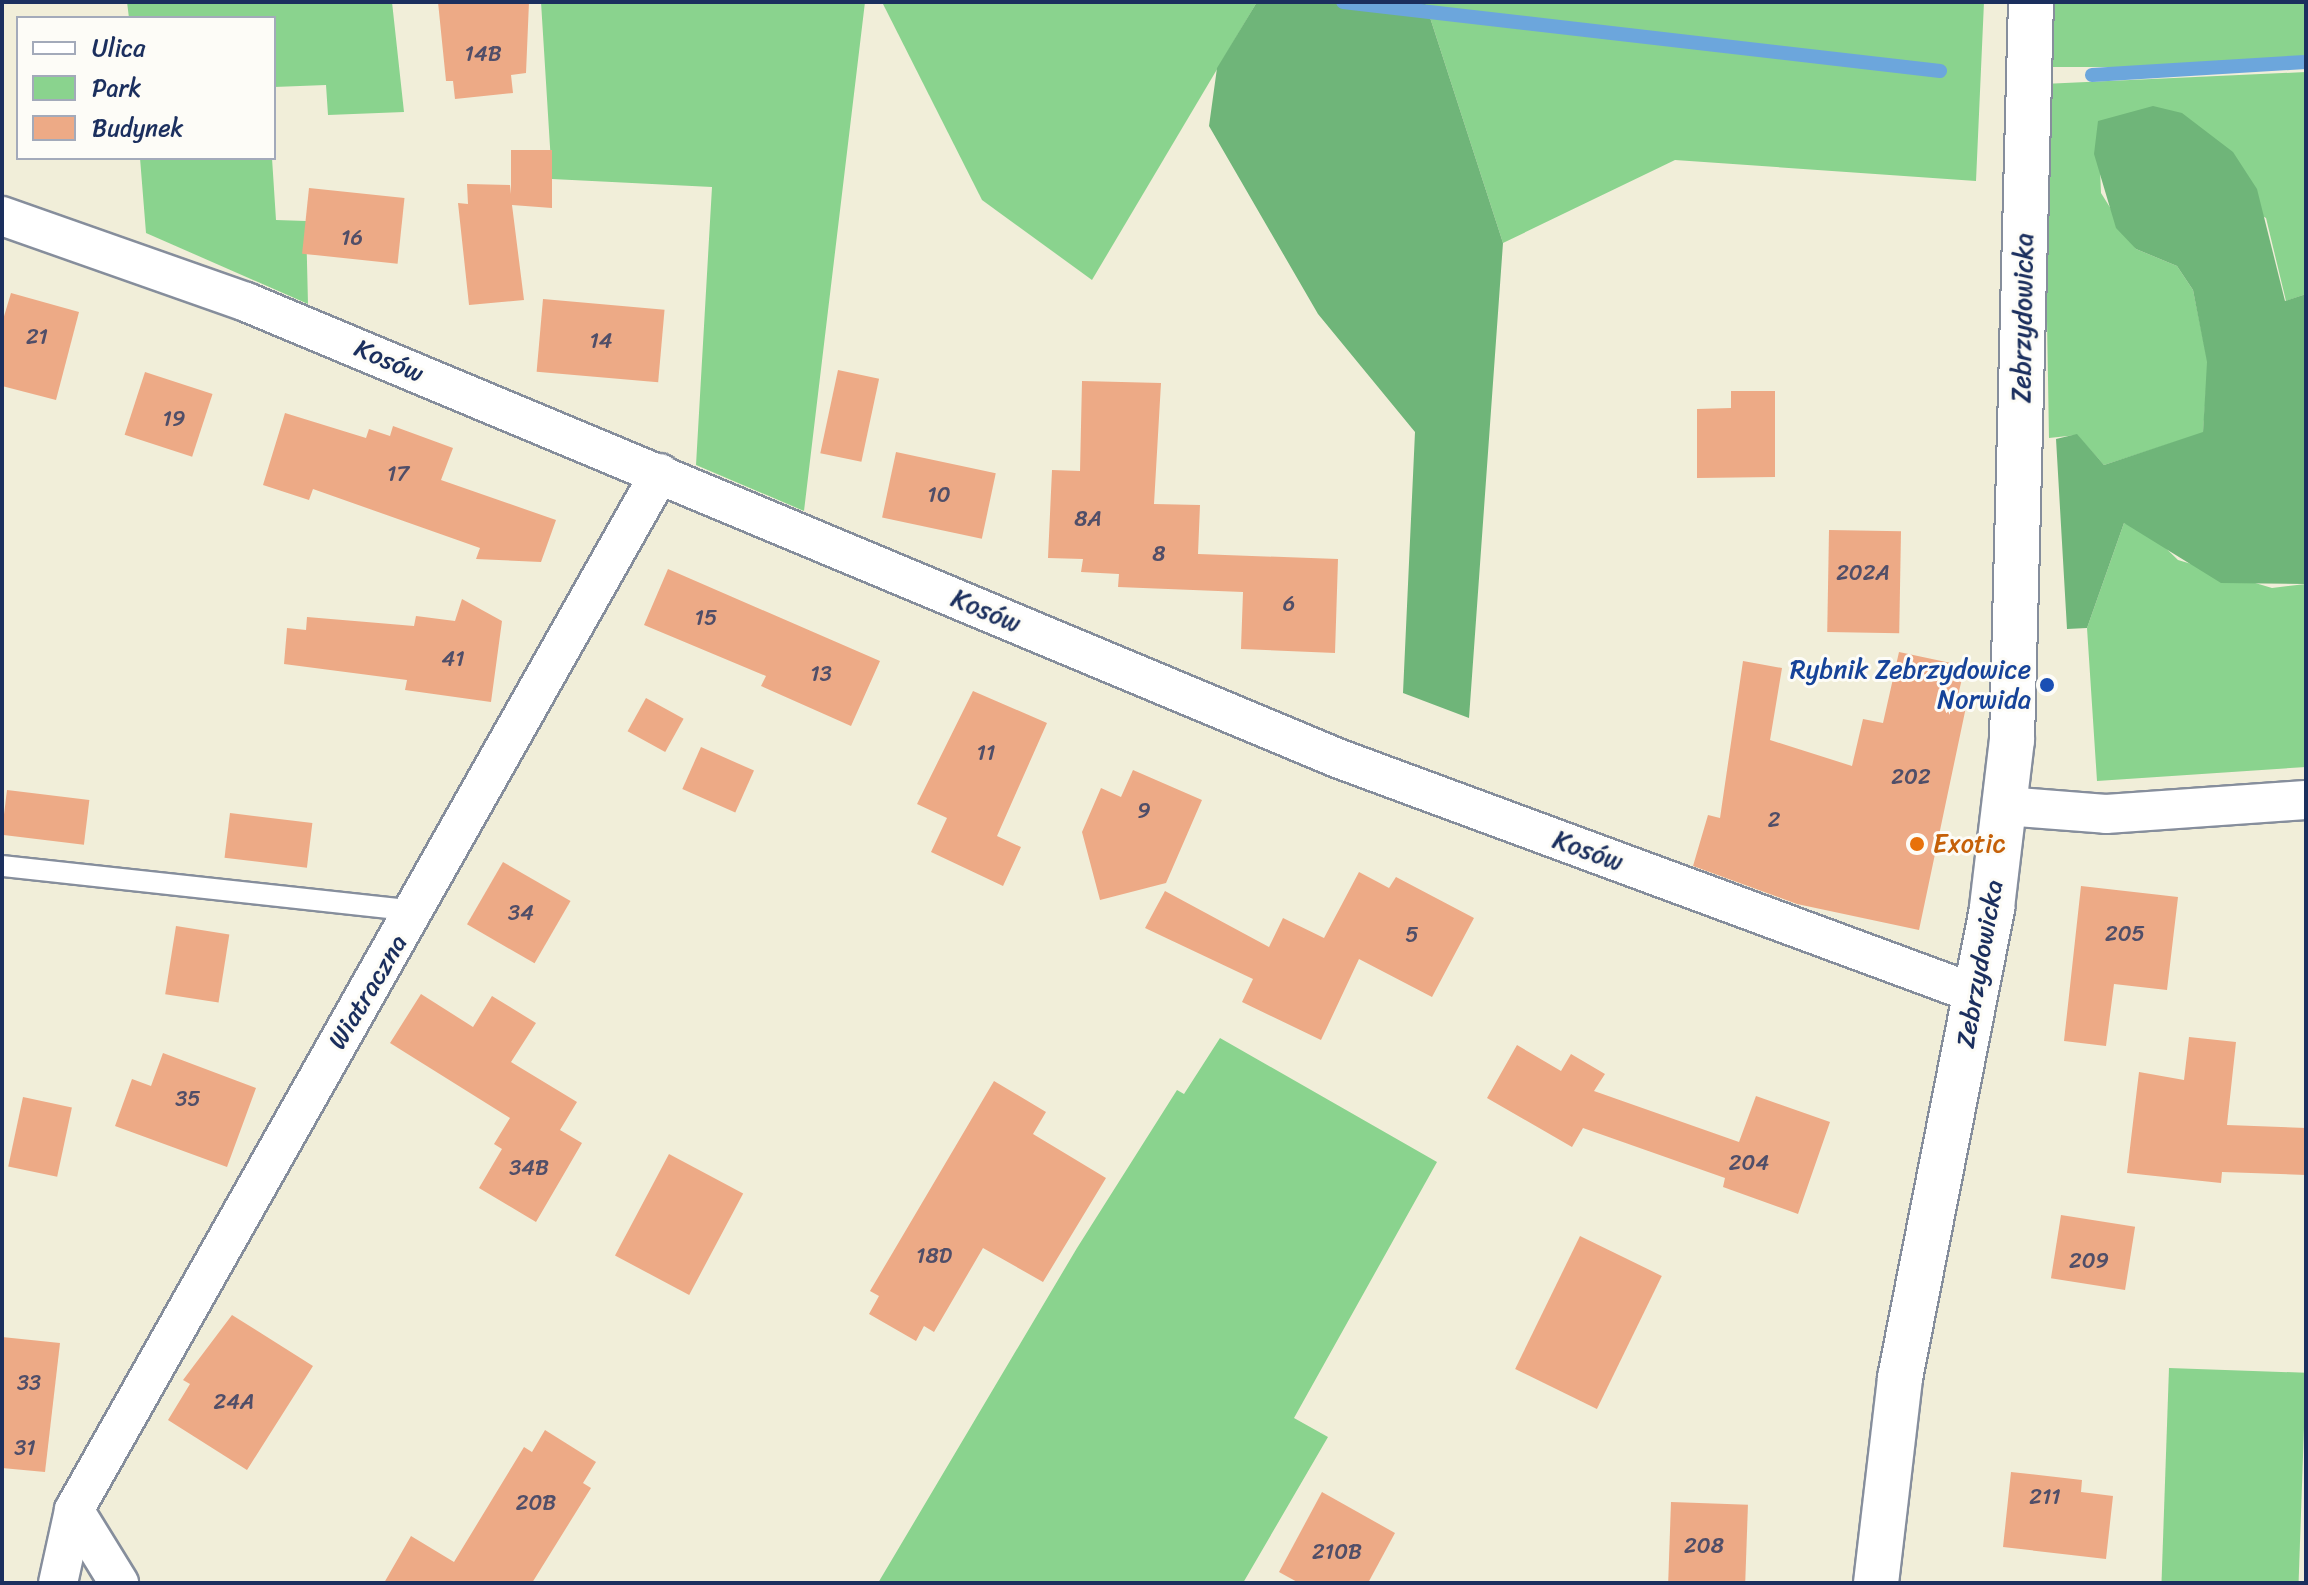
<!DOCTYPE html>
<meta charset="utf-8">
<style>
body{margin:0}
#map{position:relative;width:2308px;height:1585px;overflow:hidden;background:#f1eed9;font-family:Sriracha,sans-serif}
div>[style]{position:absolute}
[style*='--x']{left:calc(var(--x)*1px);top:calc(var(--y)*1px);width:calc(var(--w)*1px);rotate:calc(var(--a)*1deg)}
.green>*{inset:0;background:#8ad38e;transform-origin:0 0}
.forest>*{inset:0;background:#6fb579}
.stream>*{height:14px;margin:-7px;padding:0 7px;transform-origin:7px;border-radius:7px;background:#6ca6dc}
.building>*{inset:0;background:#edaa86;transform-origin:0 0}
.roads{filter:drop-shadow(2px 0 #868e9c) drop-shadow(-2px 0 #868e9c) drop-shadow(0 2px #868e9c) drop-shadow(0 -2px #868e9c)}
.service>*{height:20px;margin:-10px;padding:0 10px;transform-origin:10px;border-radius:10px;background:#fff}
.minor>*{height:38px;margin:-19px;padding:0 19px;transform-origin:19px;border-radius:19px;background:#fff}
.tertiary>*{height:44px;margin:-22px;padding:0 22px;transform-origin:22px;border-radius:22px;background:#fff}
.dots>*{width:22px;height:22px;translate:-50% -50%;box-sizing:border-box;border:4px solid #fdfcf7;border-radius:50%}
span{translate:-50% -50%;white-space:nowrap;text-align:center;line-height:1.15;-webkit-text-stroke:6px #fdfcf7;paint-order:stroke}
.number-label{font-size:22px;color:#504e68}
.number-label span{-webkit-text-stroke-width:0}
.street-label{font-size:26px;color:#1b2f5e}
.transit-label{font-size:26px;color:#164399}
.right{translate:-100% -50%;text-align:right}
.food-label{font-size:26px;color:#c56008}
.left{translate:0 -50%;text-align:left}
.frame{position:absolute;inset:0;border:4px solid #1b2f5e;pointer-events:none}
.legend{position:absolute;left:16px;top:16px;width:260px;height:144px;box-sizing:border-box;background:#fdfcf7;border:2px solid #a3aaba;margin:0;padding:10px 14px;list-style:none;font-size:24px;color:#1b2f5e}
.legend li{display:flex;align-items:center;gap:16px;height:40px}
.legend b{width:40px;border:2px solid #a3aaba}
</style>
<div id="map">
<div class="green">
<div style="clip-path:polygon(127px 2px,392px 2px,404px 112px,328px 115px,326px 85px,274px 87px,274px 18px,129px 18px)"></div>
<div style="clip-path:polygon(541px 2px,865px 2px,804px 511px,696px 465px,712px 187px,552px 179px)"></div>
<div style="clip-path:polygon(882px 2px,1257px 2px,1092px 280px,982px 200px)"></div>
<div style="clip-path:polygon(1425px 2px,1984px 2px,1976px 181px,1675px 160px,1503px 243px)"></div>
<div style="left:2052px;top:2px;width:254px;height:65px"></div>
<div style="clip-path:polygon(2306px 72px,2306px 294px,2286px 301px,2266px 218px,2098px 121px,2101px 193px,2136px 249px,2177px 266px,2193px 290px,2208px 363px,2203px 433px,2104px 465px,2077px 435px,2049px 438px,2043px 84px)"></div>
<div style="clip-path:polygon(140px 158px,272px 158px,276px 220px,306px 221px,308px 304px,146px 233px)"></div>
<div style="clip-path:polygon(2124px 523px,2149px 532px,2178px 560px,2272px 588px,2306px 584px,2306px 767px,2097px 781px,2087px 628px)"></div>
<div style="clip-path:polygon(1220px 1038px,1437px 1162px,1294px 1418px,1328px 1437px,1243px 1583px,878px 1583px,1077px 1248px,1177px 1090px,1184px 1094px)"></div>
<div style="left:2169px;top:1368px;width:137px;height:215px;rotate:2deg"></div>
</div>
<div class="forest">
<div style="clip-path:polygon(1257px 2px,1425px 2px,1503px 243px,1469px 718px,1403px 693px,1415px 432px,1318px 314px,1209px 126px,1217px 68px)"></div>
<div style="clip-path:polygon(2153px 106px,2182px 113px,2233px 152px,2257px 189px,2285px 301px,2306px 294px,2306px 584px,2221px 583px,2124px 523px,2087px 628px,2067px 629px,2056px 439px,2077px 434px,2104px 465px,2203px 432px,2207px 362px,2193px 290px,2177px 266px,2136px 249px,2116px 228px,2094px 154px,2098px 121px)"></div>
</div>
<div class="stream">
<div style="--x:1343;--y:2;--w:601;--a:6.59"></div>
<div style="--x:2092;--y:75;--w:214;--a:-3.5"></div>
</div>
<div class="building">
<div style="clip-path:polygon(438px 2px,529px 2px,526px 73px,511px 75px,513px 93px,455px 99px,453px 81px,446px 81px)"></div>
<div style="clip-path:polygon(511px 150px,552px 150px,552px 208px,512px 205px,524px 300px,469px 305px,458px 203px,468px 204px,467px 184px,510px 185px,511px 194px)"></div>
<div style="left:309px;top:188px;width:96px;height:66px;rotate:6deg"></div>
<div style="clip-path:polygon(11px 293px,79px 312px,56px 400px,2px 386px,2px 323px)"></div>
<div style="left:543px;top:299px;width:122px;height:73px;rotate:5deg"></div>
<div style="left:838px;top:370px;width:42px;height:85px;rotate:12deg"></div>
<div style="left:145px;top:372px;width:71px;height:66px;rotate:18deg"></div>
<div style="clip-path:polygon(1082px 381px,1161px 383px,1154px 504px,1200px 505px,1198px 554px,1338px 559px,1335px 653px,1241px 649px,1243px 592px,1118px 587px,1119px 574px,1081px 572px,1083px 559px,1048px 558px,1052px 470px,1080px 471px)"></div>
<div style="clip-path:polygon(1731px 391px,1775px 391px,1775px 477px,1697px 478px,1697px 409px,1731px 408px)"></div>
<div style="clip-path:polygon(285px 413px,366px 438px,369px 429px,390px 436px,393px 426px,453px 448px,441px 480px,556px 520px,541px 562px,476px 559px,480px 548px,313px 489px,309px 500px,263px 485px)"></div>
<div style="left:896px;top:452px;width:102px;height:67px;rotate:12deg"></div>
<div style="left:1829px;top:530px;width:72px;height:102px;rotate:1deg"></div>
<div style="clip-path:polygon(668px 569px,880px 661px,851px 726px,761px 686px,766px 676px,644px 625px)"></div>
<div style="clip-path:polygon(462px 599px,502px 621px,491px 702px,405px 690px,407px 680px,284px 664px,287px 628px,306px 630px,307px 617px,414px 626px,416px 616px,455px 621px)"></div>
<div style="clip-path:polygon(1899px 652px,1965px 666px,1956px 704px,1966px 707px,1919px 930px,1797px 904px,1693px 866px,1708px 815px,1720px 818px,1743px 661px,1782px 668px,1770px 740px,1852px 766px,1863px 719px,1883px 723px)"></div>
<div style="clip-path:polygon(973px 691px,1047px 723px,997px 836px,1021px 847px,1003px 886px,931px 852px,947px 818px,917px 804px)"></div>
<div style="left:646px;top:698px;width:43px;height:38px;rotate:29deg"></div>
<div style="left:701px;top:747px;width:58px;height:46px;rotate:24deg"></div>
<div style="clip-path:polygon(1133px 770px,1202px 800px,1166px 883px,1100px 900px,1082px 832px,1101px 788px,1121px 797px)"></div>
<div style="left:7px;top:790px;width:83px;height:45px;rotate:7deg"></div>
<div style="left:230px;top:813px;width:83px;height:45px;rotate:7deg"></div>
<div style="left:503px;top:862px;width:78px;height:72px;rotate:30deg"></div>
<div style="clip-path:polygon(1359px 872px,1389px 888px,1396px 877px,1474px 918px,1432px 997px,1359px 959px,1321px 1040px,1242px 1002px,1253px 979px,1145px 928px,1165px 891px,1269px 947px,1283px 918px,1324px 938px)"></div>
<div style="clip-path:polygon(2081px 886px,2178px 897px,2167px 990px,2114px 984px,2106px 1046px,2064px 1041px)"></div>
<div style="left:176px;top:926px;width:54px;height:69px;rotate:9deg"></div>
<div style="clip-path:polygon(421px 994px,473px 1027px,492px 996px,536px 1023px,511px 1062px,577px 1102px,560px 1130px,582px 1143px,536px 1222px,479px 1188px,502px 1149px,494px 1144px,510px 1118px,390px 1043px)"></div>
<div style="clip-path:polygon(2189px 1037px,2236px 1042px,2227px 1125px,2306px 1128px,2306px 1175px,2222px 1172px,2221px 1183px,2127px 1173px,2139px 1072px,2184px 1080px)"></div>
<div style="clip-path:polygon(1517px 1045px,1561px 1071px,1571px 1054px,1605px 1074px,1594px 1091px,1739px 1142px,1756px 1096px,1830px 1122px,1798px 1214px,1723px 1187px,1725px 1178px,1583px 1128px,1572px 1147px,1487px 1098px)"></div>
<div style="clip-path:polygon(163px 1053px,256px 1088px,227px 1167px,115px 1126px,132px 1079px,151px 1086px)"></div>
<div style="clip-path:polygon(994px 1081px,1046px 1112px,1033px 1134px,1106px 1178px,1043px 1282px,983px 1248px,934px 1332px,924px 1326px,916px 1341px,869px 1314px,879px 1296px,870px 1291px)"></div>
<div style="left:23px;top:1097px;width:50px;height:71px;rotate:12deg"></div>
<div style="left:669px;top:1154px;width:84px;height:115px;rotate:28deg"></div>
<div style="left:2061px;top:1215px;width:75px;height:64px;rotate:9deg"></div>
<div style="left:1580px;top:1236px;width:91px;height:148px;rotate:26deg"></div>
<div style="clip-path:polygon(232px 1315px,313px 1366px,247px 1470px,168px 1420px,190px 1384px,183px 1380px)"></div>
<div style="clip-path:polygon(2px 1337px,60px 1343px,45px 1472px,2px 1468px)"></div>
<div style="clip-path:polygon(545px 1430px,596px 1462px,583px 1483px,591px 1488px,532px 1583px,384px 1583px,411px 1536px,454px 1562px,524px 1447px,532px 1452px)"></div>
<div style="clip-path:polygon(2011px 1472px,2082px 1480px,2081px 1492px,2113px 1496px,2106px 1559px,2003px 1547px)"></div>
<div style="clip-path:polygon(1322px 1492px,1395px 1533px,1368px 1583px,1299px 1583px,1279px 1572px)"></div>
<div style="left:1671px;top:1502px;width:77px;height:81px;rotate:2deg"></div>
</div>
<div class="roads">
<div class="service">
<div style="--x:2;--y:866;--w:416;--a:6.2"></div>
</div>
<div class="minor">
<div style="--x:2;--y:216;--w:259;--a:19.4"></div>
<div style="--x:246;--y:302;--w:1182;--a:22.68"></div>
<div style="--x:1337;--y:758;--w:681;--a:20.27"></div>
<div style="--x:2005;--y:806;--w:101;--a:4.5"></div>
<div style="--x:2106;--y:814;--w:200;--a:-4"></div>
<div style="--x:74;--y:1510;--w:86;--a:58.3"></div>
<div style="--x:58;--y:1583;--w:75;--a:-77.6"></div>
<div style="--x:74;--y:1510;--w:1191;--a:-60.53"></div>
</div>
<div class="tertiary">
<div style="--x:1876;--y:1583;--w:206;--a:-83.3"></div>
<div style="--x:1900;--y:1378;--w:480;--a:-78.9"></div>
<div style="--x:1992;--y:907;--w:168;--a:-83.2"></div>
<div style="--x:2012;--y:740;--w:738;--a:-88.53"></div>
</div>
</div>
<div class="dots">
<div style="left:2047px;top:685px;background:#1a4fb4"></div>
<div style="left:1917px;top:844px;background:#e8710a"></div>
</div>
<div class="number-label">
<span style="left:483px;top:54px">14B</span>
<span style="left:352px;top:238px">16</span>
<span style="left:37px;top:337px">21</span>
<span style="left:601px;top:341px">14</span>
<span style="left:174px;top:419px">19</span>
<span style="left:398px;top:474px">17</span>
<span style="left:939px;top:495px">10</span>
<span style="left:1088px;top:519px">8A</span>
<span style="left:1159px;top:554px">8</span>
<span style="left:1863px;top:573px">202A</span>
<span style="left:1289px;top:604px">6</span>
<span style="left:706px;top:618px">15</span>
<span style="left:453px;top:659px">41</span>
<span style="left:821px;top:674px">13</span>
<span style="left:986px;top:753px">11</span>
<span style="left:1911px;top:777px">202</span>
<span style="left:1144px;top:811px">9</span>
<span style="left:1774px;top:820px">2</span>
<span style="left:521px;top:913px">34</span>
<span style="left:2125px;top:934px">205</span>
<span style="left:1412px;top:935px">5</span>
<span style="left:188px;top:1099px">35</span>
<span style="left:1749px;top:1163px">204</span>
<span style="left:529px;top:1168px">34B</span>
<span style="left:934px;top:1256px">18D</span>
<span style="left:2089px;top:1261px">209</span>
<span style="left:29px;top:1383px">33</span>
<span style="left:234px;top:1402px">24A</span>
<span style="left:25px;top:1448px">31</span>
<span style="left:2045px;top:1497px">211</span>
<span style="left:536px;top:1503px">20B</span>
<span style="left:1704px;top:1546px">208</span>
<span style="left:1337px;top:1552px">210B</span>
</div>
<div class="street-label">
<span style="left:2023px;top:318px;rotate:-89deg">Zebrzydowicka</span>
<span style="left:389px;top:361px;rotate:23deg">Kosów</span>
<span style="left:986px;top:611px;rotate:23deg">Kosów</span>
<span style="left:1588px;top:851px;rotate:20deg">Kosów</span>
<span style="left:1980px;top:964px;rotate:-80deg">Zebrzydowicka</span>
<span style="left:368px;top:992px;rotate:-59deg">Wiatraczna</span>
</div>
<div class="transit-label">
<span class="right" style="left:2031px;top:685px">Rybnik Zebrzydowice<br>Norwida</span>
</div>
<div class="food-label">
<span class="left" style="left:1933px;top:844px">Exotic</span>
</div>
<div class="frame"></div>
<ul class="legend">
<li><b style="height:10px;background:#fff"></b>Ulica</li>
<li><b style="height:22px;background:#8ad38e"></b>Park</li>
<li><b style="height:22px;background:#edaa86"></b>Budynek</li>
</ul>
</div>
